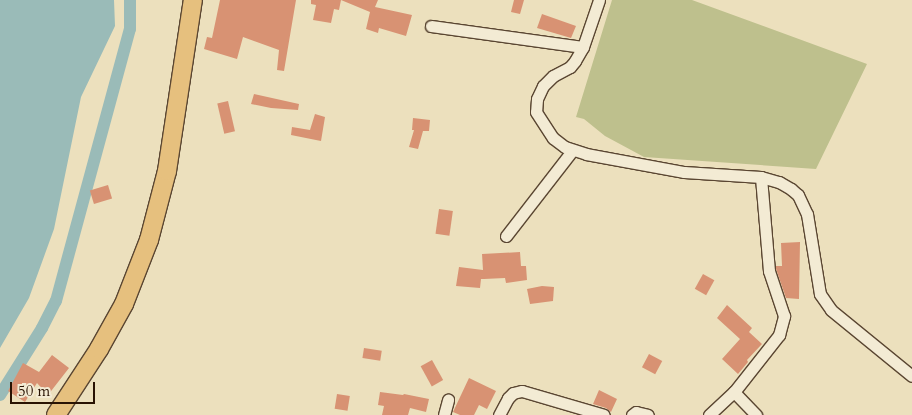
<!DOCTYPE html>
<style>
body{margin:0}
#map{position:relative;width:912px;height:415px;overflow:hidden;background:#ece0bd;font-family:Cardo,serif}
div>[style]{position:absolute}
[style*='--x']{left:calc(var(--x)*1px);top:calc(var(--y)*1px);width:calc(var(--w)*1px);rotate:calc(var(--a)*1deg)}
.green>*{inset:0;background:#bec08d}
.water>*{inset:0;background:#9abbb8}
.canal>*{height:12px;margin:-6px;padding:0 6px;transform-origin:6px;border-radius:6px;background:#9abbb8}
.building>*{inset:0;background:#d89273;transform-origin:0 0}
.roads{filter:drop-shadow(1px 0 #5a4632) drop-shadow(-1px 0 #5a4632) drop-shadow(0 1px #5a4632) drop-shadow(0 -1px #5a4632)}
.street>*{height:11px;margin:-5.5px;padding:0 5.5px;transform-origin:5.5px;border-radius:5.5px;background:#f3ebd4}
.primary>*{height:18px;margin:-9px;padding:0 9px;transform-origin:9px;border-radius:9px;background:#e6c07e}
span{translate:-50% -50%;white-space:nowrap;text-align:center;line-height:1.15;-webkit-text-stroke:4px #f3ebd4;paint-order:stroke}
.scale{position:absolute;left:10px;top:382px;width:85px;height:22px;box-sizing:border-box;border:2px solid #291303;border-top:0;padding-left:6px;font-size:15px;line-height:18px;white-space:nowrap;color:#291303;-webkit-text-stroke:4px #f3ebd4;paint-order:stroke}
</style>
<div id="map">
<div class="green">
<div style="clip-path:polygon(612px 0,692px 0,867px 64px,816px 169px,644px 157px,605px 136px,584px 119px,576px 117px)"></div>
</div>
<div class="water">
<div style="clip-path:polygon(0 0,114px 0,115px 26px,81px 97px,54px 229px,29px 298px,0 348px)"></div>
</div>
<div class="canal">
<div style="--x:0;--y:395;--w:79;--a:-57.9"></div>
<div style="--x:42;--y:328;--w:30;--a:-63"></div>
<div style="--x:56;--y:301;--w:282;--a:-74.8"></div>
<div style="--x:130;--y:29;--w:29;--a:-90"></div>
</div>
<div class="building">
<div style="clip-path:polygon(220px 0,296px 0,284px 71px,277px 70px,279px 50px,243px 37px,237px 59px,204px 49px,207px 37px,212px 38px)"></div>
<div style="clip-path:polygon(311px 0,341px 0,339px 10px,334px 9px,331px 23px,313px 20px,316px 5px,311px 4px)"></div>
<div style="clip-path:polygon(341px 0,378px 0,375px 7px,412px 15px,406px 36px,379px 28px,378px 33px,366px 29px,370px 12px)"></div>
<div style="clip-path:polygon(514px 0,524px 0,520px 14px,511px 12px)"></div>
<div style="clip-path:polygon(542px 14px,576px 26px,571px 38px,537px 28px)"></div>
<div style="clip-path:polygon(254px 94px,299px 104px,298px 110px,271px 108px,251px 104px)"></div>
<div style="left:228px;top:101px;width:31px;height:11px;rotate:77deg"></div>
<div style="clip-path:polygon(315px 114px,325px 117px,321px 141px,291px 135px,292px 127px,310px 130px)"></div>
<div style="clip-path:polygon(413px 118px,430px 120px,429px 131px,423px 131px,418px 149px,409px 147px,414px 130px,412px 130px)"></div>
<div style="left:108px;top:185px;width:14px;height:19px;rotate:73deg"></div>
<div style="left:439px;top:209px;width:14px;height:25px;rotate:8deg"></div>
<div style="clip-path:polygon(800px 242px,799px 299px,786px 298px,776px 269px,776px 266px,782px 266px,781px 243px)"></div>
<div style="clip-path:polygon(520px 252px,521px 266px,526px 266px,527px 280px,506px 283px,505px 278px,484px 279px,481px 279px,480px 288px,456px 286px,459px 267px,483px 270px,482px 254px)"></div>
<div style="left:703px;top:274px;width:13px;height:17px;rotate:29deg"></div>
<div style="clip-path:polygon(542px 286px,554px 287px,553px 301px,530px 304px,527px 289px)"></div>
<div style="clip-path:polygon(727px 305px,752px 328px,749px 332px,762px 344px,747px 360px,748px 362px,738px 374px,722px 359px,740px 339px,717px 318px)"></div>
<div style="left:364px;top:348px;width:18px;height:10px;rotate:9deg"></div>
<div style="left:649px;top:354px;width:15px;height:15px;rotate:28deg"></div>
<div style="clip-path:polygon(52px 355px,69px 368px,48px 395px,37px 383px,25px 402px,8px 391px,23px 363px,39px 372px)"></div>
<div style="left:432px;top:360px;width:23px;height:13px;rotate:61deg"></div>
<div style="clip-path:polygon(469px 378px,496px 391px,487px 409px,479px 405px,474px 415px,460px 415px,453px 412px)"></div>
<div style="clip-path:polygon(599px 390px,617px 399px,611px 412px,606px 408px,593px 404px)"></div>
<div style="clip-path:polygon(380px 392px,403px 395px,404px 394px,429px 399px,426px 412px,410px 408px,408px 415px,382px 415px,384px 406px,378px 405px)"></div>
<div style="left:337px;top:394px;width:13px;height:15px;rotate:9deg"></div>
</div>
<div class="roads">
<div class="street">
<div style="--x:599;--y:0;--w:50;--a:108.8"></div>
<div style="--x:583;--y:47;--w:16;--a:120"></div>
<div style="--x:575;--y:61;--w:8;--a:130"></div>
<div style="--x:570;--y:67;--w:19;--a:152"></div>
<div style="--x:553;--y:76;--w:14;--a:135"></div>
<div style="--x:543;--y:86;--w:14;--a:115"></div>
<div style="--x:537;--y:99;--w:13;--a:94"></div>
<div style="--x:536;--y:112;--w:31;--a:57"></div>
<div style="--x:553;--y:138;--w:15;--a:37"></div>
<div style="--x:565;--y:147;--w:22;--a:18"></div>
<div style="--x:586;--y:154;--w:100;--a:10.4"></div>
<div style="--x:684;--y:172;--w:77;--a:3.7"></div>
<div style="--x:761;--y:177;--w:19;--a:16"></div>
<div style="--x:779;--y:182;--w:14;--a:30"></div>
<div style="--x:791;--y:189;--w:9;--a:41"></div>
<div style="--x:798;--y:195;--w:21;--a:65"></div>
<div style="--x:807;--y:214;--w:81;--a:80.8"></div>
<div style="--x:820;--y:294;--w:19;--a:55"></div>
<div style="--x:831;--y:310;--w:104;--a:39.2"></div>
<div style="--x:431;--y:26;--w:153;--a:7.9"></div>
<div style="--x:506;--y:236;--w:108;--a:-52.2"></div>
<div style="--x:734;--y:392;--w:32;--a:46"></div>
<div style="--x:444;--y:415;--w:16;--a:-75"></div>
<div style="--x:499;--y:415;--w:19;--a:-62"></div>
<div style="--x:508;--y:398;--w:7;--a:-45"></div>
<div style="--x:513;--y:393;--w:9;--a:-13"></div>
<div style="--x:522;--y:391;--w:85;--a:16.3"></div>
<div style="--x:632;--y:415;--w:5;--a:-37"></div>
<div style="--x:636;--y:412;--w:12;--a:14"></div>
<div style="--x:709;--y:415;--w:34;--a:-43"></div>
<div style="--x:734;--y:392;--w:73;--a:-51.7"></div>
<div style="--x:779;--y:335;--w:20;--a:-75"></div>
<div style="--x:784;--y:316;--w:47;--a:-108.4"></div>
<div style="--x:769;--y:271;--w:94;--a:-94.9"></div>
</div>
<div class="primary">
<div style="--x:56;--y:415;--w:79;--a:-56.9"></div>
<div style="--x:99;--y:349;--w:51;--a:-60.9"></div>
<div style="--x:124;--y:304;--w:69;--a:-68.7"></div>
<div style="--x:149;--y:240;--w:71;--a:-75.4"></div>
<div style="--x:167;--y:171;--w:173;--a:-81.4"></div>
</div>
</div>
<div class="scale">50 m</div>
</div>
